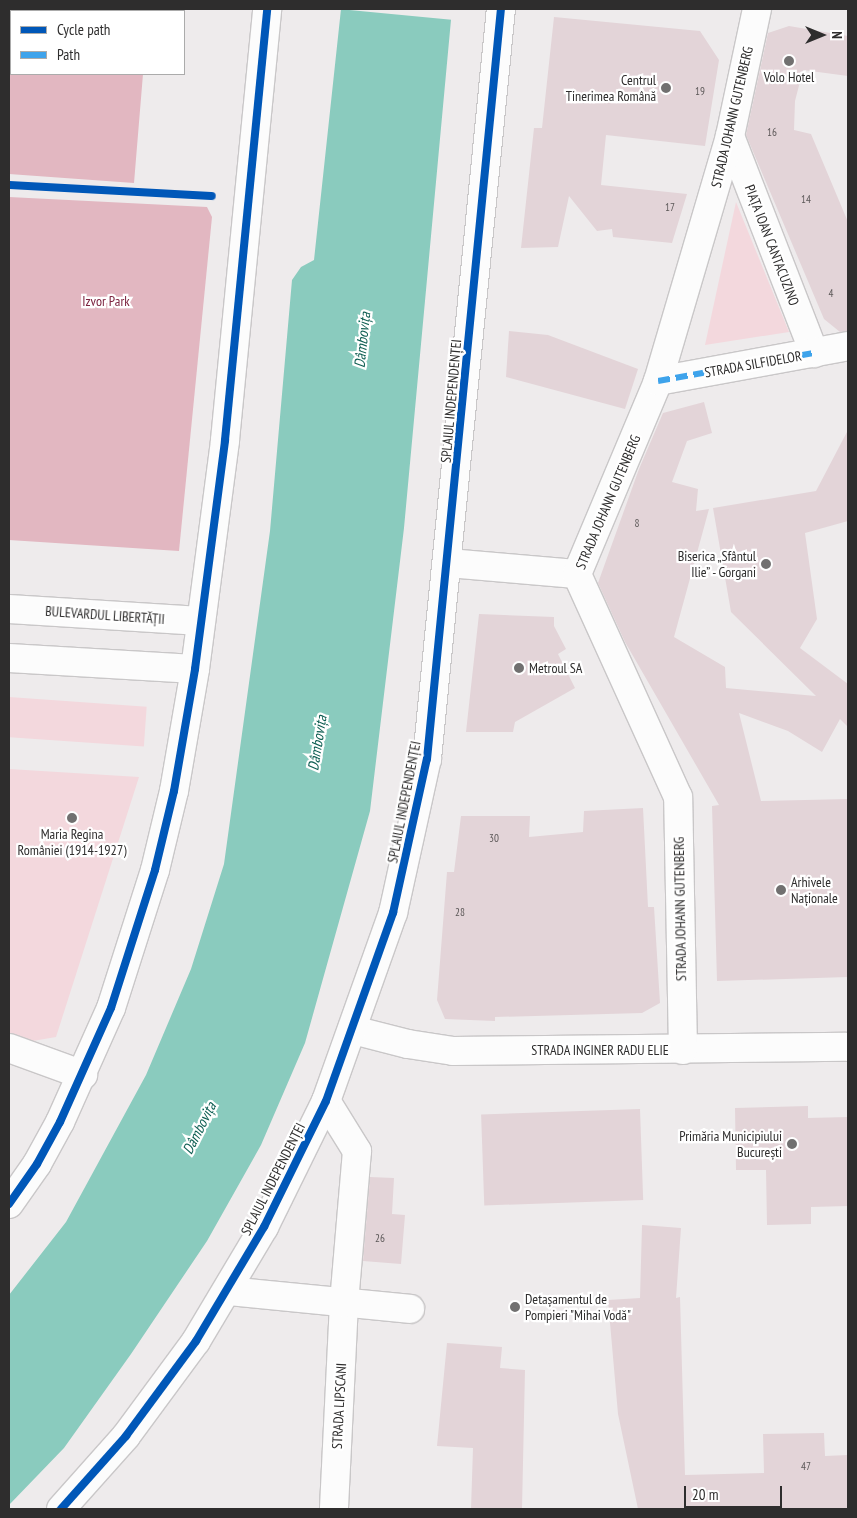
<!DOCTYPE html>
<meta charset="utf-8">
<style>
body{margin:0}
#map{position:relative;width:857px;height:1518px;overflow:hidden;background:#eeebec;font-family:"PT Sans Narrow",sans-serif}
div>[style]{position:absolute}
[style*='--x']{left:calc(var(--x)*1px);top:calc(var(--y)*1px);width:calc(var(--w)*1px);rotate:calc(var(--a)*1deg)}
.green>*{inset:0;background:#f3d8dd;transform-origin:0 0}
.forest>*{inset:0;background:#e2b7c1}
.water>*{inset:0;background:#8acbbe}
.pier>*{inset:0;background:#eeebec}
.building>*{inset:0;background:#e3d4d8;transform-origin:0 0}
.roads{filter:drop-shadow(1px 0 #c9c7c8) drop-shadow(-1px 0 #c9c7c8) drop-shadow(0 1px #c9c7c8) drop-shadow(0 -1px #c9c7c8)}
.minor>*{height:28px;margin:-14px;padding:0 14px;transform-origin:14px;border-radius:14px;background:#fcfcfc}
.major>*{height:28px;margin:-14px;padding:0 14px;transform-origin:14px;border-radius:14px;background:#fcfcfc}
.quiet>*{height:6px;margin-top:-3px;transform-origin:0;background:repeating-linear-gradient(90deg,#3ea3eb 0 12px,transparent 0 18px)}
.cycleway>*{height:8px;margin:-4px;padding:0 4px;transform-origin:4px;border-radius:4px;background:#0057b8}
.dots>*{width:14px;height:14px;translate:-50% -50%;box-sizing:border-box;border:2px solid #fff;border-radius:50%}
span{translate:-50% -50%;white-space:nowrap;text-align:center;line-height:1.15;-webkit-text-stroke:4.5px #fff;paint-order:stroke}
.number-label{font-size:11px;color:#5c5858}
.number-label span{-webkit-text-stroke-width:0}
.poi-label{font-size:14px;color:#2e2d2d}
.right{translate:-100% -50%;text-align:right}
.left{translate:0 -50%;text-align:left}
.street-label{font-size:14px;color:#2e2d2d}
.park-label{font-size:14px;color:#7c233f}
.water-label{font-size:15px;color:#0e5e52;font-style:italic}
.frame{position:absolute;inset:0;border:10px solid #2e2d2d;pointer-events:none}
.legend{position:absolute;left:10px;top:10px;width:175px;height:65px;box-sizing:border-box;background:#fff;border:1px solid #ababab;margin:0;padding:6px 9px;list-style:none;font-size:15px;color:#2e2d2d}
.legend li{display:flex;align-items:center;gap:10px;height:25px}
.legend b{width:25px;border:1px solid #ababab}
.north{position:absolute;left:797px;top:10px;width:50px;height:50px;-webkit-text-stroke:4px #fff;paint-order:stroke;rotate:90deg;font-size:14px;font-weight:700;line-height:20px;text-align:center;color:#2e2d2d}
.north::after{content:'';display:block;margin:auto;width:18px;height:22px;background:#2e2d2d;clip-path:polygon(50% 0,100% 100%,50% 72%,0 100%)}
.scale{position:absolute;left:684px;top:1486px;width:98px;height:22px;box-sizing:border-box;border:2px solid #2e2d2d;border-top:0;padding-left:6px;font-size:15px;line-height:18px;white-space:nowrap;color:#2e2d2d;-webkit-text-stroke:4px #fff;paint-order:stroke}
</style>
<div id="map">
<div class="green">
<div style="clip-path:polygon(736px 202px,789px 332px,705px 345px)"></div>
<div style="left:9px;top:697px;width:138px;height:40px;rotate:4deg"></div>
<div style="clip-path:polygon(9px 769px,139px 777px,56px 1037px,9px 1045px)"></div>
</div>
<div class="forest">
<div style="clip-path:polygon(9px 9px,148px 9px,11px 11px,11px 74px,143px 74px,134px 183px,9px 174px)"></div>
<div style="clip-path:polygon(9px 197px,207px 207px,212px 217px,179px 551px,9px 540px)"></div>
</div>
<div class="water">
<div style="clip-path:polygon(341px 9px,452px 9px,404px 528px,370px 811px,305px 1043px,261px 1145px,207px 1241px,131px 1354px,64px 1448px,9px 1505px,9px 1295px,66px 1222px,146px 1075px,191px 969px,224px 864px,270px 531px,292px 280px,301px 267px,314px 260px)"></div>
</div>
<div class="pier">
<div style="clip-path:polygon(339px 9px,455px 9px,454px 20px)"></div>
</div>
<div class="building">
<div style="clip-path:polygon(554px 17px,700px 31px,719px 60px,705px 146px,606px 135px,601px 185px,687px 194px,672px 243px,613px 237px,612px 229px,597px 231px,569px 196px,558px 247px,521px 248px,534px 128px,542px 128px)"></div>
<div style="clip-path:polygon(789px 26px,848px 36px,848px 76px,803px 70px,795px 101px,794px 130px,811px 134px,848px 222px,848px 331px,840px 332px,824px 319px,746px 135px,768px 33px)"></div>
<div style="clip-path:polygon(509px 331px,548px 335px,638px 369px,625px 409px,506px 377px)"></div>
<div style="clip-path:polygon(704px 402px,712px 433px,687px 441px,672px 482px,698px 489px,696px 511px,709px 509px,674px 637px,725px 667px,726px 688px,816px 696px,731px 612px,713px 508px,816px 491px,848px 430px,848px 521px,805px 533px,817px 619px,800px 648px,848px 684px,848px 727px,840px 719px,822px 752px,788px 731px,739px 713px,761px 801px,848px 799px,848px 977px,717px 981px,712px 806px,719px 805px,625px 642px,598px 583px,639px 469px,663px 413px)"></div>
<div style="clip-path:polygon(479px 614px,554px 617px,554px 626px,566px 649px,558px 654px,575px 688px,515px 722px,513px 732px,466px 732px)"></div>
<div style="clip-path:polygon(643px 808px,648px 907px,654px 907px,660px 1003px,642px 1013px,495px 1017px,495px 1021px,445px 1019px,437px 1000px,447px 872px,454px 872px,461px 816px,530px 816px,529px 837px,583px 832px,584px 811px)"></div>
<div style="clip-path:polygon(808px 1106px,808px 1118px,848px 1117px,848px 1206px,811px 1207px,811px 1224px,767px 1225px,766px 1170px,736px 1170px,735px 1108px)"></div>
<div style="left:640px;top:1109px;width:91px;height:159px;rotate:88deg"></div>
<div style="clip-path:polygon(370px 1177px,394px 1178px,392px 1214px,405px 1215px,401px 1264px,363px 1261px)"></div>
<div style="clip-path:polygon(642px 1225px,681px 1228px,676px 1298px,680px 1297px,685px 1475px,764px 1473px,763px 1434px,824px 1433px,825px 1456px,848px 1455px,848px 1509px,638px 1509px,618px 1414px,608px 1300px,640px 1298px)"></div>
<div style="clip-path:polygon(447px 1343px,502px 1347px,500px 1368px,525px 1370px,522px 1509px,471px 1509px,473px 1448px,437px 1446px)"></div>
</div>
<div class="roads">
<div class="minor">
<div style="--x:730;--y:136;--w:233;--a:68.8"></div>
<div style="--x:658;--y:381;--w:193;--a:-10.4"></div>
<div style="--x:448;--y:563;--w:129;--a:4.9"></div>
<div style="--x:353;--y:1030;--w:57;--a:14.3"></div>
<div style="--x:408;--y:1044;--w:46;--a:8.8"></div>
<div style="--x:453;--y:1051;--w:395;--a:-0.6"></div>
<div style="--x:9;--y:1048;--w:79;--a:20"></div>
<div style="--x:683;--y:1050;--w:253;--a:-91.1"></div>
<div style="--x:678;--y:797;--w:245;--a:-114.4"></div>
<div style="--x:577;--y:574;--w:209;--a:-67.2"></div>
<div style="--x:658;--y:381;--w:255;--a:-73.6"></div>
<div style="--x:730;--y:136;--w:130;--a:-78"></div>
<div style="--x:326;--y:1101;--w:59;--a:58.2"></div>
<div style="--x:357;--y:1151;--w:153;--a:94.9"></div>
<div style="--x:344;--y:1303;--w:206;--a:92.8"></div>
<div style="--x:228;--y:1291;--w:183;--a:5.6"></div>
</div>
<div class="major">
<div style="--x:9;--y:609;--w:192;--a:3.6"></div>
<div style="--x:9;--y:658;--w:186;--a:3.4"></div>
<div style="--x:9;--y:1204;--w:49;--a:-55"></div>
<div style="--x:37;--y:1164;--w:48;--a:-61.3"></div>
<div style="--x:60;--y:1122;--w:125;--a:-65.9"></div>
<div style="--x:111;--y:1008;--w:145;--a:-72.3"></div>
<div style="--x:155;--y:870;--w:81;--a:-76.5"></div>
<div style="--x:174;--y:791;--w:124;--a:-80.2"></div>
<div style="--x:195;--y:669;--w:231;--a:-82.5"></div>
<div style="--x:225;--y:440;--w:433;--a:-84.4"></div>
<div style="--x:61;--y:1509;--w:98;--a:-48.3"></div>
<div style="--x:126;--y:1436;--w:118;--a:-53.6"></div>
<div style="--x:196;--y:1341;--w:133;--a:-59.2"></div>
<div style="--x:264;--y:1227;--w:140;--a:-63.8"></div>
<div style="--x:326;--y:1101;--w:200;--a:-70.4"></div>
<div style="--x:393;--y:913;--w:158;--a:-77.6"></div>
<div style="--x:427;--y:759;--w:754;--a:-84.37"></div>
</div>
</div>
<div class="quiet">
<div style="--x:658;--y:381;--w:158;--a:-10.2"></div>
</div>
<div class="cycleway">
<div style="--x:9;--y:185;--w:203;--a:3.1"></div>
<div style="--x:9;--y:1204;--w:49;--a:-55"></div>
<div style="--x:37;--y:1164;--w:48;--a:-61.3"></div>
<div style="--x:60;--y:1122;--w:125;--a:-65.9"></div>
<div style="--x:111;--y:1008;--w:145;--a:-72.3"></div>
<div style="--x:155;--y:870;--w:81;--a:-76.5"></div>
<div style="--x:174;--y:791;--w:124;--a:-80.2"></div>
<div style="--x:195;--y:669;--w:231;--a:-82.5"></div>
<div style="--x:225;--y:440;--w:433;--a:-84.4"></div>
<div style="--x:61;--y:1509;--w:98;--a:-48.3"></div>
<div style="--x:126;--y:1436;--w:118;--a:-53.6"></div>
<div style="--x:196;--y:1341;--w:133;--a:-59.2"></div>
<div style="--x:264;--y:1227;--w:140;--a:-63.8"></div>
<div style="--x:326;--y:1101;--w:200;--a:-70.4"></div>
<div style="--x:393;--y:913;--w:158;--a:-77.6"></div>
<div style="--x:427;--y:759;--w:754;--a:-84.37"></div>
</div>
<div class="dots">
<div style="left:789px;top:61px;background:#717070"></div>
<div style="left:666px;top:88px;background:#717070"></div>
<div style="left:766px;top:564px;background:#717070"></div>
<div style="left:519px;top:668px;background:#717070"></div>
<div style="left:72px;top:818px;background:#717070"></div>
<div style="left:781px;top:890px;background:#717070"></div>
<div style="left:792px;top:1144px;background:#717070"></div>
<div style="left:515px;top:1307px;background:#717070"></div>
</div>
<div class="number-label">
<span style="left:700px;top:91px">19</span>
<span style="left:772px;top:132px">16</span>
<span style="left:806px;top:199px">14</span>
<span style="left:670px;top:207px">17</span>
<span style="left:831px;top:293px">4</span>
<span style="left:637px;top:523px">8</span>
<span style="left:494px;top:838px">30</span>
<span style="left:460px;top:912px">28</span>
<span style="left:380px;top:1238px">26</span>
<span style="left:806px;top:1466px">47</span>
</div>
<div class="poi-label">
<span style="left:789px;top:77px">Volo Hotel</span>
<span class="right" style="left:656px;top:88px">Centrul<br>Tinerimea Română</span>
<span class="right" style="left:756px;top:564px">Biserica „Sfântul<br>Ilie” - Gorgani</span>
<span class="left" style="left:529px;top:668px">Metroul SA</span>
<span style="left:72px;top:842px">Maria Regina<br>României (1914-1927)</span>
<span class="left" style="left:791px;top:890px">Arhivele<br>Naționale</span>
<span class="right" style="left:782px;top:1144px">Primăria Municipiului<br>București</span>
<span class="left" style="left:525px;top:1307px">Detașamentul de<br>Pompieri "Mihai Vodă"</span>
</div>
<div class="street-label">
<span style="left:732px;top:117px;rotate:-77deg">STRADA JOHANN GUTENBERG</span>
<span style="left:772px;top:245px;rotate:69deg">PIAȚA IOAN CANTACUZINO</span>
<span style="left:753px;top:364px;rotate:-10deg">STRADA SILFIDELOR</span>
<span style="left:451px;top:401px;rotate:-85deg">SPLAIUL INDEPENDENȚEI</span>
<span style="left:608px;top:502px;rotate:-67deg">STRADA JOHANN GUTENBERG</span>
<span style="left:105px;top:615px;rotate:4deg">BULEVARDUL LIBERTĂȚII</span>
<span style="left:404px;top:802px;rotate:-79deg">SPLAIUL INDEPENDENȚEI</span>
<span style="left:680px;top:909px;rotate:-91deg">STRADA JOHANN GUTENBERG</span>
<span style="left:600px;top:1050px">STRADA INGINER RADU ELIE</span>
<span style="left:273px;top:1179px;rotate:-63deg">SPLAIUL INDEPENDENȚEI</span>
<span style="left:339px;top:1406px;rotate:-87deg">STRADA LIPSCANI</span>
</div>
<div class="park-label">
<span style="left:106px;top:301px">Izvor Park</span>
</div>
<div class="water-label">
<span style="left:362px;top:340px;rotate:-84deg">Dâmbovița</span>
<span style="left:317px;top:743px;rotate:-81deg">Dâmbovița</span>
<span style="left:199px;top:1128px;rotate:-63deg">Dâmbovița</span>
</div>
<div class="frame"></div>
<ul class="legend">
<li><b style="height:6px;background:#0057b8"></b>Cycle path</li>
<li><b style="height:6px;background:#3ea3eb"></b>Path</li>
</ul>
<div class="north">N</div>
<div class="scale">20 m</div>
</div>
